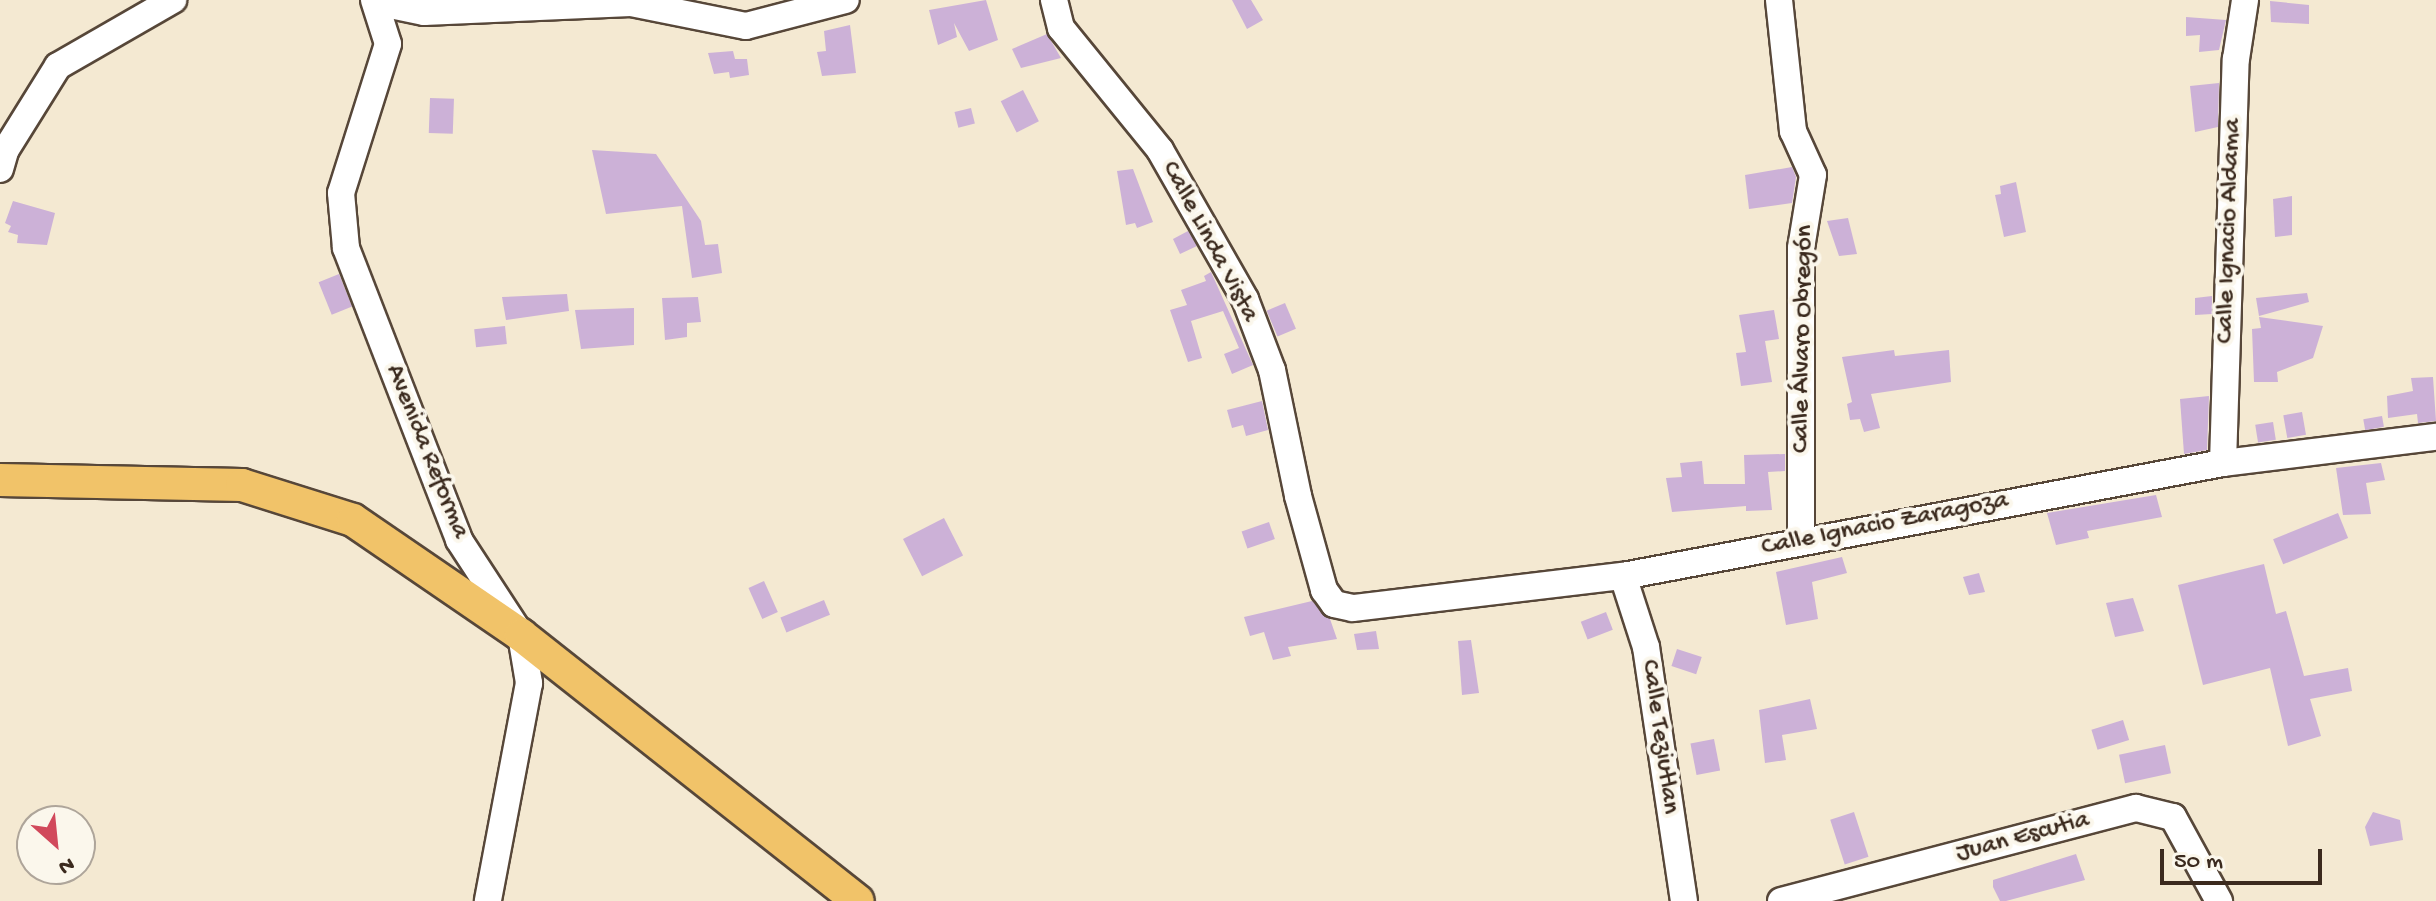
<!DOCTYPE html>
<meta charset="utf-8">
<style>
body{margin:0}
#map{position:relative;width:2436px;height:901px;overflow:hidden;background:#f4e9d2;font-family:"Gochi Hand",sans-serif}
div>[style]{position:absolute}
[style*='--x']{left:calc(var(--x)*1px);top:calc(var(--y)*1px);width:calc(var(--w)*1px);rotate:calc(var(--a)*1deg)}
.building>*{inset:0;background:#ccb1d7;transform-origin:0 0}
.roads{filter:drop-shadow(2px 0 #574739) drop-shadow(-2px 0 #574739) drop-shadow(0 2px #574739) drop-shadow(0 -2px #574739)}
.minor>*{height:26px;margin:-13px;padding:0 13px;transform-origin:13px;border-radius:13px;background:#fff}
.major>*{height:32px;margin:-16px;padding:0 16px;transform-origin:16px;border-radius:16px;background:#f1c369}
span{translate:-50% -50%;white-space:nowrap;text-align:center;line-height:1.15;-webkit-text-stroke:8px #fbf7ec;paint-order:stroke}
.street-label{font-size:26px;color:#3b2a1e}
.north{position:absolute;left:16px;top:805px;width:80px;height:80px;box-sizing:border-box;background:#fbf7ec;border:2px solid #aea59a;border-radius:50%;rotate:153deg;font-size:22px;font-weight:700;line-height:32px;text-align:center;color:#3b2a1e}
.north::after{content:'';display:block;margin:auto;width:28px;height:36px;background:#d1495b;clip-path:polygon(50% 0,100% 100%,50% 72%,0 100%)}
.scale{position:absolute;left:2160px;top:849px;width:162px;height:36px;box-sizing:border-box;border:4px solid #3b2a1e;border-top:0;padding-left:10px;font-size:24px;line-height:28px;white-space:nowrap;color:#3b2a1e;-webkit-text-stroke:6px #fbf7ec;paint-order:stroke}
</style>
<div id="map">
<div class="building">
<div style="clip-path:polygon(986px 0,998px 40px,969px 51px,954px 23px,957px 37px,938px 45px,929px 10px)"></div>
<div style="clip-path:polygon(1232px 0,1251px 0,1263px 20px,1247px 29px)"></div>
<div style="clip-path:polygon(2270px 1px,2309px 5px,2309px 24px,2271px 22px)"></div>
<div style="clip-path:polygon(2186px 17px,2226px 20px,2219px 50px,2199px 52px,2200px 35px,2186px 36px)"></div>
<div style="clip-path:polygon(850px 25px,856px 73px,822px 76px,817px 52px,826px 51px,824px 31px)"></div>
<div style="clip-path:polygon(1047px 34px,1061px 58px,1021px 68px,1012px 49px)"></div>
<div style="clip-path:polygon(733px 51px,735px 59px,747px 59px,749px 75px,730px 78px,729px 72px,714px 74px,708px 53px)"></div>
<div style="clip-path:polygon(2219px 83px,2218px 127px,2195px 132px,2190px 86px)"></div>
<div style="left:1023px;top:90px;width:35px;height:25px;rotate:63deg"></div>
<div style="left:430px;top:98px;width:24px;height:35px;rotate:2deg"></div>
<div style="left:971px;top:108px;width:16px;height:17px;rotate:76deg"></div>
<div style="clip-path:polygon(592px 150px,656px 154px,701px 221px,705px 245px,718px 244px,722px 273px,692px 278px,682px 206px,606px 214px)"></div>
<div style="clip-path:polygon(1792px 167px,1796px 177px,1792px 203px,1749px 209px,1745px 175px)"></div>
<div style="clip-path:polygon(1133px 169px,1153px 222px,1137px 228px,1135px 223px,1126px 225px,1117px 171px)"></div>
<div style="clip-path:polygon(2016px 182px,2026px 232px,2004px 237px,1995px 195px,2001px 194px,2000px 186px)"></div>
<div style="clip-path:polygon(2292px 196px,2292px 235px,2275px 237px,2273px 199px)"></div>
<div style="clip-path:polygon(13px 201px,55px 213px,47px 245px,17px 243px,18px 235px,8px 232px,11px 226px,5px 223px)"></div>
<div style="clip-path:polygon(1848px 218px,1857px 254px,1839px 256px,1827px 221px)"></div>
<div style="clip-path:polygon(1188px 231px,1197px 246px,1180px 254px,1173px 239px)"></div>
<div style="clip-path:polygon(1211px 272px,1253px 365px,1232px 374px,1224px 354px,1239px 348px,1223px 311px,1191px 321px,1202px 358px,1188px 362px,1170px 310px,1187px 305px,1181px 290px,1206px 281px,1204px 276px)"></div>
<div style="left:339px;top:274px;width:35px;height:22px;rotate:68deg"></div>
<div style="clip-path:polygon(2307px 293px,2309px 302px,2259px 316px,2256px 298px)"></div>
<div style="clip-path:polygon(567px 294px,569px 311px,506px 320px,502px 297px)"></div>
<div style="clip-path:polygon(2212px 296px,2212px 314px,2195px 315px,2195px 298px)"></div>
<div style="clip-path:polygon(698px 297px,701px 322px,687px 323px,687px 337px,665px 340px,662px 298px)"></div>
<div style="left:1285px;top:303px;width:28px;height:20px;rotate:67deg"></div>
<div style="clip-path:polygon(634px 308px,634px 345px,581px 349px,575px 310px)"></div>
<div style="clip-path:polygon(1774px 310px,1779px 339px,1765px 341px,1772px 382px,1741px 386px,1736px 353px,1746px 352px,1739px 315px)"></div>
<div style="clip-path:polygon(2259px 317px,2323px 326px,2313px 358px,2277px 372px,2278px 382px,2254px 382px,2252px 329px,2261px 328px)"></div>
<div style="left:505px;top:326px;width:18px;height:31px;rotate:84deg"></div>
<div style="clip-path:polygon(1894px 350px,1895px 356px,1949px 350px,1951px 382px,1871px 394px,1880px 428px,1864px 432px,1860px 419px,1850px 420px,1847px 404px,1852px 402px,1842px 357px)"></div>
<div style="clip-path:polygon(2433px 377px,2436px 421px,2418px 423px,2417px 414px,2388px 418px,2387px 396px,2413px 391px,2411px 378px)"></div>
<div style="clip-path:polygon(2209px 396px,2207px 450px,2184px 454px,2180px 399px)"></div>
<div style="clip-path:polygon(1262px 401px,1268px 430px,1246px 436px,1243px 425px,1232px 428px,1227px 410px)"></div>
<div style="left:2302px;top:412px;width:23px;height:19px;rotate:80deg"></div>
<div style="left:2382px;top:416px;width:11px;height:19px;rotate:80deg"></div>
<div style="left:2273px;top:422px;width:18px;height:18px;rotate:81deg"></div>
<div style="clip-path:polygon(1785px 454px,1785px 471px,1768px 472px,1772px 510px,1746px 511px,1746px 506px,1672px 512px,1666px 478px,1682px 477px,1680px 463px,1702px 461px,1704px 484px,1745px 484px,1744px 455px)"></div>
<div style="clip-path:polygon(2381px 463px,2385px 480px,2366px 483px,2371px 514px,2343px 515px,2336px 468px)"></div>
<div style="clip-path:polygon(2156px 495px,2162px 517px,2087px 531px,2089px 538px,2056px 545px,2047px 513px)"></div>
<div style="left:2338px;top:513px;width:27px;height:70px;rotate:68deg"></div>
<div style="left:944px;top:518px;width:42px;height:46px;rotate:63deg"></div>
<div style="left:1269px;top:522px;width:18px;height:29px;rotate:71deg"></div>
<div style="clip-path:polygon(1842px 557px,1847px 573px,1812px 582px,1818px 619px,1786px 625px,1776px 572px)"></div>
<div style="clip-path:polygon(2264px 564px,2276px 614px,2286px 611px,2304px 676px,2348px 668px,2352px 691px,2310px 699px,2321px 736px,2288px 746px,2270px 668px,2203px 685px,2178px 585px)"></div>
<div style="clip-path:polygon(1979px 573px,1985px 592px,1969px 595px,1963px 577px)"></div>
<div style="left:764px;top:581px;width:34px;height:17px;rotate:66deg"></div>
<div style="clip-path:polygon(2133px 598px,2144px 631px,2115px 637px,2106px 603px)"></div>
<div style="left:824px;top:600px;width:16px;height:47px;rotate:68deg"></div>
<div style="clip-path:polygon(1312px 601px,1330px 619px,1337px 639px,1288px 647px,1291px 656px,1273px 660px,1264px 632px,1250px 636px,1244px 617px)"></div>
<div style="left:1606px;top:612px;width:19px;height:27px;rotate:69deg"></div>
<div style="clip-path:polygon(1376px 631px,1379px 649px,1357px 650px,1354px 634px)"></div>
<div style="clip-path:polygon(1471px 640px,1479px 693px,1462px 695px,1458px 641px)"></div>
<div style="left:1677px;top:649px;width:26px;height:18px;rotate:18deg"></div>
<div style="clip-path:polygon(1810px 699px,1817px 729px,1782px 735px,1786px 760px,1765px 763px,1759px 710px)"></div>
<div style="left:2123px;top:720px;width:21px;height:33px;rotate:73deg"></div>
<div style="left:1714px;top:739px;width:32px;height:24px;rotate:79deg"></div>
<div style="left:2165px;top:745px;width:29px;height:47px;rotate:78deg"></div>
<div style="left:1854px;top:812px;width:47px;height:25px;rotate:72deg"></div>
<div style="clip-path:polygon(2373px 812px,2400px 820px,2403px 840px,2370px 846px,2365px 827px)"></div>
<div style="clip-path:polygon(2076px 854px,2085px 880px,2006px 901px,2000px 901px,1993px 887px,1993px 880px)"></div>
</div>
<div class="roads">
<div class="minor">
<div style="--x:374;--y:0;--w:46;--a:72.3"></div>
<div style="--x:388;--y:44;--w:156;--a:107.5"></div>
<div style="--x:341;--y:193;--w:55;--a:84.8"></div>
<div style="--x:346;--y:248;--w:313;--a:68.8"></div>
<div style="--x:459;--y:540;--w:113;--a:56.9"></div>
<div style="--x:521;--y:635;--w:49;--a:80.5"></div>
<div style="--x:529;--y:683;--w:222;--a:100.7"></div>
<div style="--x:1054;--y:0;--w:29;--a:76"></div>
<div style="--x:1061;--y:28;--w:157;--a:50.9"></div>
<div style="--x:1160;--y:150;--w:172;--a:60.3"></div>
<div style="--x:1245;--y:299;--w:76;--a:69.2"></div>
<div style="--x:1272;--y:370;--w:129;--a:78.3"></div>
<div style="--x:1298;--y:496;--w:98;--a:74.5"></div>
<div style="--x:1324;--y:590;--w:17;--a:54"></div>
<div style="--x:1334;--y:604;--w:19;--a:12"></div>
<div style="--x:1353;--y:608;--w:272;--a:-6.8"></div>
<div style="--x:1623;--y:576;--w:611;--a:-10.67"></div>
<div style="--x:2223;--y:463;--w:215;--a:-7"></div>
<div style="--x:1779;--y:0;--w:132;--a:83.9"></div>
<div style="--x:1793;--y:131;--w:48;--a:65.6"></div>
<div style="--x:1813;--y:175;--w:74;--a:99.3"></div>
<div style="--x:1801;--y:248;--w:292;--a:90"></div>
<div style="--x:376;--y:2;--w:49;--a:11.8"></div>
<div style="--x:424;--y:12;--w:207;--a:-2.5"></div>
<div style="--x:631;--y:3;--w:117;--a:11.3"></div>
<div style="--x:746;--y:26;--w:103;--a:-14.6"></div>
<div style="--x:0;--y:169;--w:19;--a:-74"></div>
<div style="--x:5;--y:151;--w:100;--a:-58.1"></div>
<div style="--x:58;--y:66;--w:133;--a:-29.9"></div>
<div style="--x:2223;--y:463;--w:404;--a:-88.2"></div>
<div style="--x:2236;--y:59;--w:60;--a:-81.3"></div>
<div style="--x:1623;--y:576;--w:75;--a:72.1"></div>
<div style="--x:1646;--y:647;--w:257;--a:81.5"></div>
<div style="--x:1781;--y:901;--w:367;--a:-14.7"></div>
<div style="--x:2136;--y:808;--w:38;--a:14"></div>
<div style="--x:2173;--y:817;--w:96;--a:61.3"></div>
</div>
<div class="major">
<div style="--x:0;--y:480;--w:242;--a:1.2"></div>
<div style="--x:242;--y:485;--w:116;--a:17.5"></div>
<div style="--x:353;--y:520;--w:204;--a:34.4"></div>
<div style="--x:521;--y:635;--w:429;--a:38.3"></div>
</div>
</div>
<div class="street-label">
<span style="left:2230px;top:231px;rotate:-88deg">Calle Ignacio Aldama</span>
<span style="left:1209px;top:242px;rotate:62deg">Calle Linda Vista</span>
<span style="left:1804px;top:339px;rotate:-89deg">Calle Álvaro Obregón</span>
<span style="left:426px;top:452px;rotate:68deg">Avenida Reforma</span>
<span style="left:1885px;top:525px;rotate:-11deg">Calle Ignacio Zaragoza</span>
<span style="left:1659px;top:737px;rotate:82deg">Calle Teziutlan</span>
<span style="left:2023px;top:838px;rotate:-15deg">Juan Escutia</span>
</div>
<div class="north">N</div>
<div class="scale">50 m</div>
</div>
